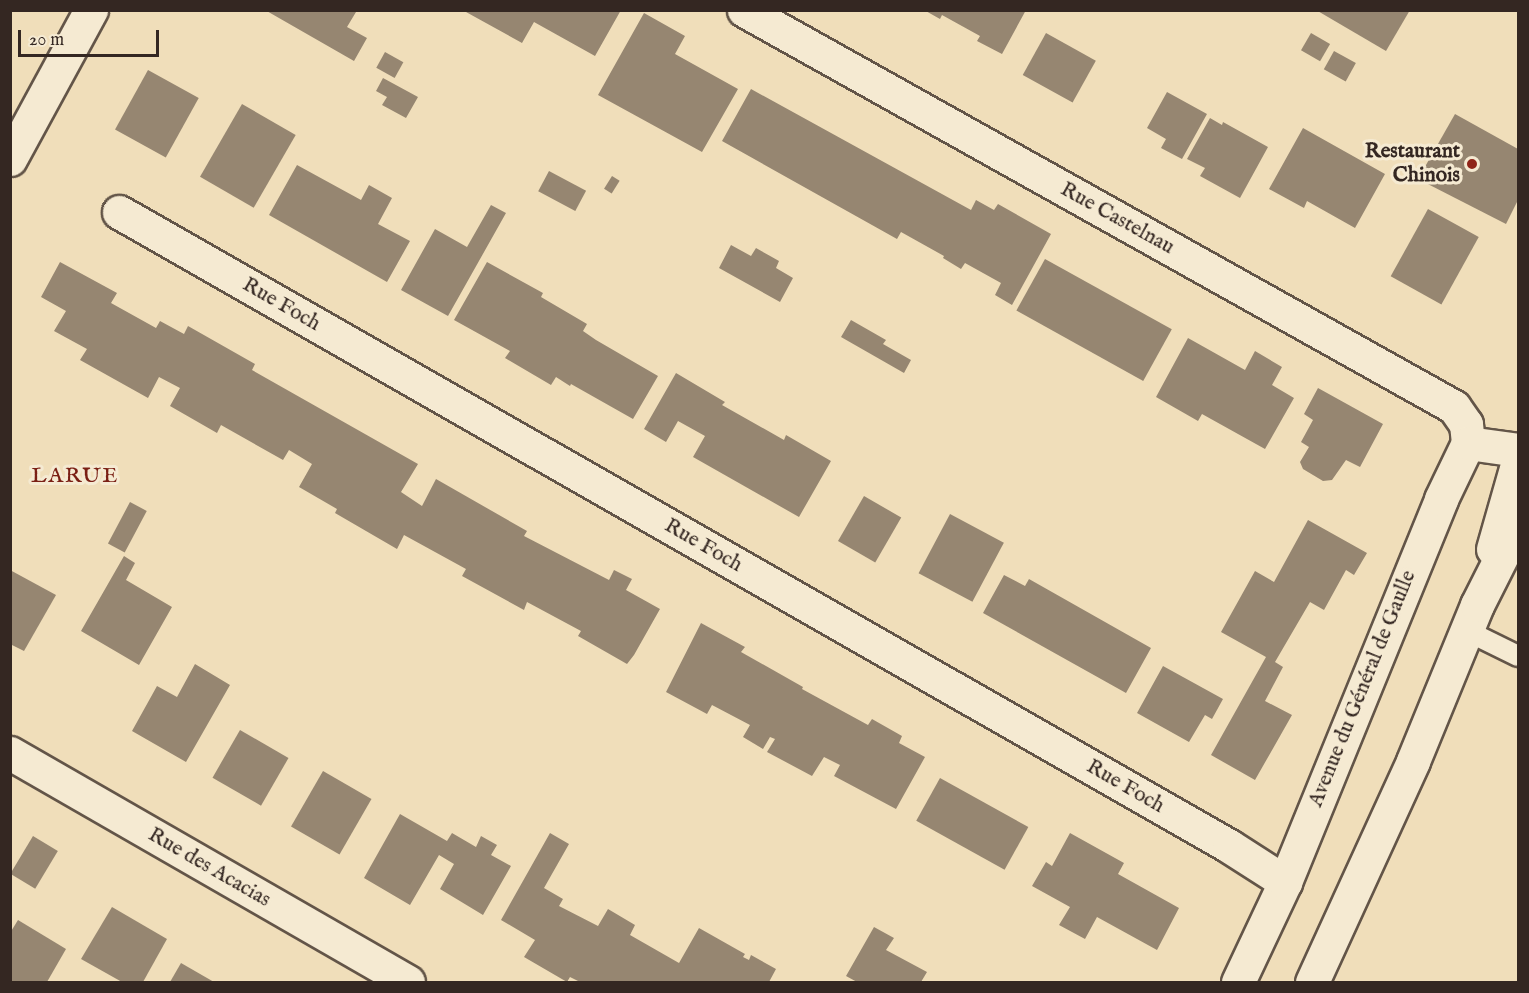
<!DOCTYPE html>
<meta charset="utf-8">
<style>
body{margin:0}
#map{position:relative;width:1529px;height:993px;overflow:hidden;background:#f0deba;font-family:"IM FELL English",serif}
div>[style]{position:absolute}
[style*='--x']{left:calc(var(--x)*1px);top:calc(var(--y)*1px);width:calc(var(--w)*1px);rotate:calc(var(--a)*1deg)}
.building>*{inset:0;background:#968671;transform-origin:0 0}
.roads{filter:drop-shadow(2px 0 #635548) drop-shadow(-2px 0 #635548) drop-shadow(0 2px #635548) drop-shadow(0 -2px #635548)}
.service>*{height:20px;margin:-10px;padding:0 10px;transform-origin:10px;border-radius:10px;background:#f5ead2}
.minor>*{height:33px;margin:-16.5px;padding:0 16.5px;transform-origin:16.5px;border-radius:16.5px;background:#f5ead2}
.secondary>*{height:33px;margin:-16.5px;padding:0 16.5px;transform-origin:16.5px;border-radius:16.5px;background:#f5ead2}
.dots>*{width:16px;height:16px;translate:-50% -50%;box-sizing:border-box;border:3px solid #f5ead2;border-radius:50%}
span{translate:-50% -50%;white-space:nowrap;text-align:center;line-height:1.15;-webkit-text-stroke:6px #f5ead2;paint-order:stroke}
.poi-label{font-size:21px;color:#342722;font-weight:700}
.right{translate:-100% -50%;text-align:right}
.street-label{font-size:21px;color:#342722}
.neighbourhood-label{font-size:22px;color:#7a1f14;letter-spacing:1.5px}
.frame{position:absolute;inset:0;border:12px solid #342722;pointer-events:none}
.scale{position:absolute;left:18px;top:30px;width:141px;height:27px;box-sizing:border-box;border:3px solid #342722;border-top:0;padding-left:8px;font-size:18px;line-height:21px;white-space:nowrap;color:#342722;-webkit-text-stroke:4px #f5ead2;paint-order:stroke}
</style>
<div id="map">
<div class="building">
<div style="clip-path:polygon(265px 10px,354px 10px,356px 12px,347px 27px,367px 38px,354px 61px)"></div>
<div style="clip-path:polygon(467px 10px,621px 10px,595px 56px,534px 22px,522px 43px,466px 12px)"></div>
<div style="clip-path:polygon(924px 10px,1026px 10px,1002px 54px,977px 41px,980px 36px,942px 15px,940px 19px)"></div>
<div style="clip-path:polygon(1316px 10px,1410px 10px,1386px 51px)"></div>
<div style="clip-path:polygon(644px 13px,685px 36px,675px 54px,738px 89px,702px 152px,598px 95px)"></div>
<div style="left:1046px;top:33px;width:57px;height:48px;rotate:29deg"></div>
<div style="left:1311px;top:33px;width:22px;height:20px;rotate:30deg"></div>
<div style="left:1334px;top:51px;width:25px;height:21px;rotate:29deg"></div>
<div style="left:385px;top:52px;width:21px;height:18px;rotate:29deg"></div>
<div style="left:148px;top:70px;width:58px;height:68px;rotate:29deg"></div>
<div style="clip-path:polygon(383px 78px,418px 97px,406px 118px,382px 105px,387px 97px,376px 91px)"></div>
<div style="clip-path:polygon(751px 89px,971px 210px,976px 200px,994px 210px,998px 204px,1051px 234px,1012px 305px,995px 295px,1001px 283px,965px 263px,961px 269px,943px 258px,944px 256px,901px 232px,897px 239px,722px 141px)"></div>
<div style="clip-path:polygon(1167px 92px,1207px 114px,1182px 159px,1161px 148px,1166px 139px,1147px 128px)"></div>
<div style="left:242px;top:104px;width:62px;height:84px;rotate:30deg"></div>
<div style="clip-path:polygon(1455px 114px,1518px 149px,1518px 200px,1506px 224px,1418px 179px)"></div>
<div style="clip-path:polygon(1210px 118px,1222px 125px,1223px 122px,1268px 147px,1240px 198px,1200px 176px,1205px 168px,1187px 159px)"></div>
<div style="clip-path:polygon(1303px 128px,1385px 174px,1355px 228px,1307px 201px,1304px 208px,1269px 189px)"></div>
<div style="clip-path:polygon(297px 165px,361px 200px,369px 185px,392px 198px,378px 224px,410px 241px,387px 282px,269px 215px)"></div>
<div style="left:549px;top:171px;width:42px;height:23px;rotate:28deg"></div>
<div style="left:612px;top:176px;width:9px;height:15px;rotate:32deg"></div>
<div style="clip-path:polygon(491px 205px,506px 213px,448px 316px,401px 290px,435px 229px,467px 247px)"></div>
<div style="left:1428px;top:209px;width:58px;height:77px;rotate:29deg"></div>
<div style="clip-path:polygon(731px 245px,751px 256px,756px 248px,779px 261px,776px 268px,793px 278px,780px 302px,719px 268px)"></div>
<div style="left:1045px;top:259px;width:145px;height:59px;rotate:29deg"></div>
<div style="clip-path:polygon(60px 262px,117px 293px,111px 303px,156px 328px,160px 321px,184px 334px,188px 326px,255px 364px,252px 370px,418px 464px,401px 492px,422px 506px,436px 479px,527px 531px,524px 536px,609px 580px,614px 570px,632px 579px,626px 590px,660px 609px,634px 655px,627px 664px,578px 636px,581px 631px,527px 602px,524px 610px,462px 576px,466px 569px,404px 535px,397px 549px,335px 513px,337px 509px,299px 487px,312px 464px,289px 450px,283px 460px,221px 425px,217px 433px,170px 406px,180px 388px,159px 377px,148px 398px,80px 360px,87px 349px,54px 331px,66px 311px,41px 297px)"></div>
<div style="clip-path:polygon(487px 262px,543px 293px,541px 297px,587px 324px,583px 331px,596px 340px,658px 376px,633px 419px,571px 384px,570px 386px,556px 377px,551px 385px,505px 358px,510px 351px,454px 320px)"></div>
<div style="clip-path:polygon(851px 320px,886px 340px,883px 344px,911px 360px,904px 373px,841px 337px)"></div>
<div style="clip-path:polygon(1188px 338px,1245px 370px,1255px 351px,1282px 367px,1272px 385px,1294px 398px,1265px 449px,1202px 414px,1198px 421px,1156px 397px)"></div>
<div style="clip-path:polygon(676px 373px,725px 402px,722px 405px,784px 440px,786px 435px,831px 461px,799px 517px,693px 457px,705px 436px,678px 421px,666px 442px,644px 429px)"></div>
<div style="clip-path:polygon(1318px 388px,1383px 424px,1360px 467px,1346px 460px,1332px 480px,1323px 481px,1303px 469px,1300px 462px,1309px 447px,1301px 442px,1313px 420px,1304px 414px)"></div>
<div style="left:864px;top:496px;width:43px;height:52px;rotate:30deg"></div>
<div style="left:130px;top:502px;width:19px;height:47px;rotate:28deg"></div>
<div style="left:950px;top:514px;width:61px;height:67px;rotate:28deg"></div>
<div style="clip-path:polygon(1308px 520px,1367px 553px,1354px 575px,1346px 570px,1324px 610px,1310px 602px,1275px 662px,1283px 667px,1265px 701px,1292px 715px,1255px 780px,1211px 755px,1266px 657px,1221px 632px,1255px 571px,1274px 582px)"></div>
<div style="clip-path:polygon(124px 556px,135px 563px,126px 580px,172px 607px,139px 665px,81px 631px)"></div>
<div style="clip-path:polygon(10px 570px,56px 595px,24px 651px,10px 644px)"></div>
<div style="clip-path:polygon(1004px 575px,1025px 586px,1029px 579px,1151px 648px,1126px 693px,983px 613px)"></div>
<div style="clip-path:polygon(701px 623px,745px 647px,741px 652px,803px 687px,802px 689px,868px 725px,872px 719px,902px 736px,899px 743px,925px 757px,896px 809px,834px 776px,840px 765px,824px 757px,812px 776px,767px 752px,775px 739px,770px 737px,763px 749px,743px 737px,750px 725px,712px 705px,707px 714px,666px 692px)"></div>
<div style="clip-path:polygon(195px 664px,230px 685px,186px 762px,132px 731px,157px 686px,177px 697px)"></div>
<div style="clip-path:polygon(1163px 666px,1223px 699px,1212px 719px,1205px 715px,1189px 742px,1137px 713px)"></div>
<div style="left:240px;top:730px;width:56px;height:55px;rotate:30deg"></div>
<div style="left:323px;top:771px;width:56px;height:64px;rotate:30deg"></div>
<div style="left:940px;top:778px;width:101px;height:49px;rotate:29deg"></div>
<div style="clip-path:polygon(400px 814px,447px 841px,452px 833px,476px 847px,481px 836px,497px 845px,491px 855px,511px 866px,483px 915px,440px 889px,454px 864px,439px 855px,410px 905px,364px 878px)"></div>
<div style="clip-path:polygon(550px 833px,569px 844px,544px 888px,563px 899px,559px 906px,598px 926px,608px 909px,635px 925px,630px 935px,679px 963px,699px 928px,745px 954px,743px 957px,749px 960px,751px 955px,776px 969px,769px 982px,580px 982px,570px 977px,567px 982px,524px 957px,535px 940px,501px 920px)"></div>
<div style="clip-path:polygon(1070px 833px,1124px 863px,1118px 874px,1179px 908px,1157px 950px,1097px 917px,1085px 939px,1059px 925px,1070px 907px,1032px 886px,1046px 862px,1052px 866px)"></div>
<div style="left:33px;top:836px;width:29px;height:44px;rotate:31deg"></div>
<div style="clip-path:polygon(112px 907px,167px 939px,143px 982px,122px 982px,81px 959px)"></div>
<div style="clip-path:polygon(18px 920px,66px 949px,47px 982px,10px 982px,10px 933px)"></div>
<div style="clip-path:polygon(874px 927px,894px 938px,886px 950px,927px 972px,921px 982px,857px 982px,846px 976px)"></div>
<div style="clip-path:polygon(181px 963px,214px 982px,170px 982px)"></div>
</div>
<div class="roads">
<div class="service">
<div style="--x:1467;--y:631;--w:57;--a:26.1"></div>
</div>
<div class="minor">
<div style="--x:744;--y:10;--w:813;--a:29.21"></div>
<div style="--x:1454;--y:407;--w:21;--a:55"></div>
<div style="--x:1466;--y:424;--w:19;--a:84"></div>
<div style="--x:10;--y:159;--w:170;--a:-61.5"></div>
<div style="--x:119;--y:212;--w:1278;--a:29.73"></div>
<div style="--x:1229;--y:846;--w:67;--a:32.7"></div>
<div style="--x:10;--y:753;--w:459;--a:29.9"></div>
<div style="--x:1238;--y:982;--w:110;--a:-64.8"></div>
<div style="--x:1285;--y:882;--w:414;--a:-67.8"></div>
<div style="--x:1441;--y:499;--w:62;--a:-64.3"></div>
<div style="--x:1468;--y:443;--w:50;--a:8"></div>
</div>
<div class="secondary">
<div style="--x:1493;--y:549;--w:91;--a:-74.1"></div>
<div style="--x:1312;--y:982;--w:243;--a:-65.4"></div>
<div style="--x:1413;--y:761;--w:169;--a:-67.7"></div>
<div style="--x:1477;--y:605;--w:91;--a:-63.2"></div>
</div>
</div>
<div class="dots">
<div style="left:1472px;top:164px;background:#8f2418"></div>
</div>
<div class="poi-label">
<span class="right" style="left:1460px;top:164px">Restaurant<br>Chinois</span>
</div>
<div class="street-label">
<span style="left:1117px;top:219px;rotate:29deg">Rue Castelnau</span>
<span style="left:281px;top:305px;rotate:30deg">Rue Foch</span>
<span style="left:703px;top:546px;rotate:30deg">Rue Foch</span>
<span style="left:1363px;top:689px;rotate:-68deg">Avenue du Général de Gaulle</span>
<span style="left:1125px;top:787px;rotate:30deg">Rue Foch</span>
<span style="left:209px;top:868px;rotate:30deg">Rue des Acacias</span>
</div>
<div class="neighbourhood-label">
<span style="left:75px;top:477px">LARUE</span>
</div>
<div class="frame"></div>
<div class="scale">20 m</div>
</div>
